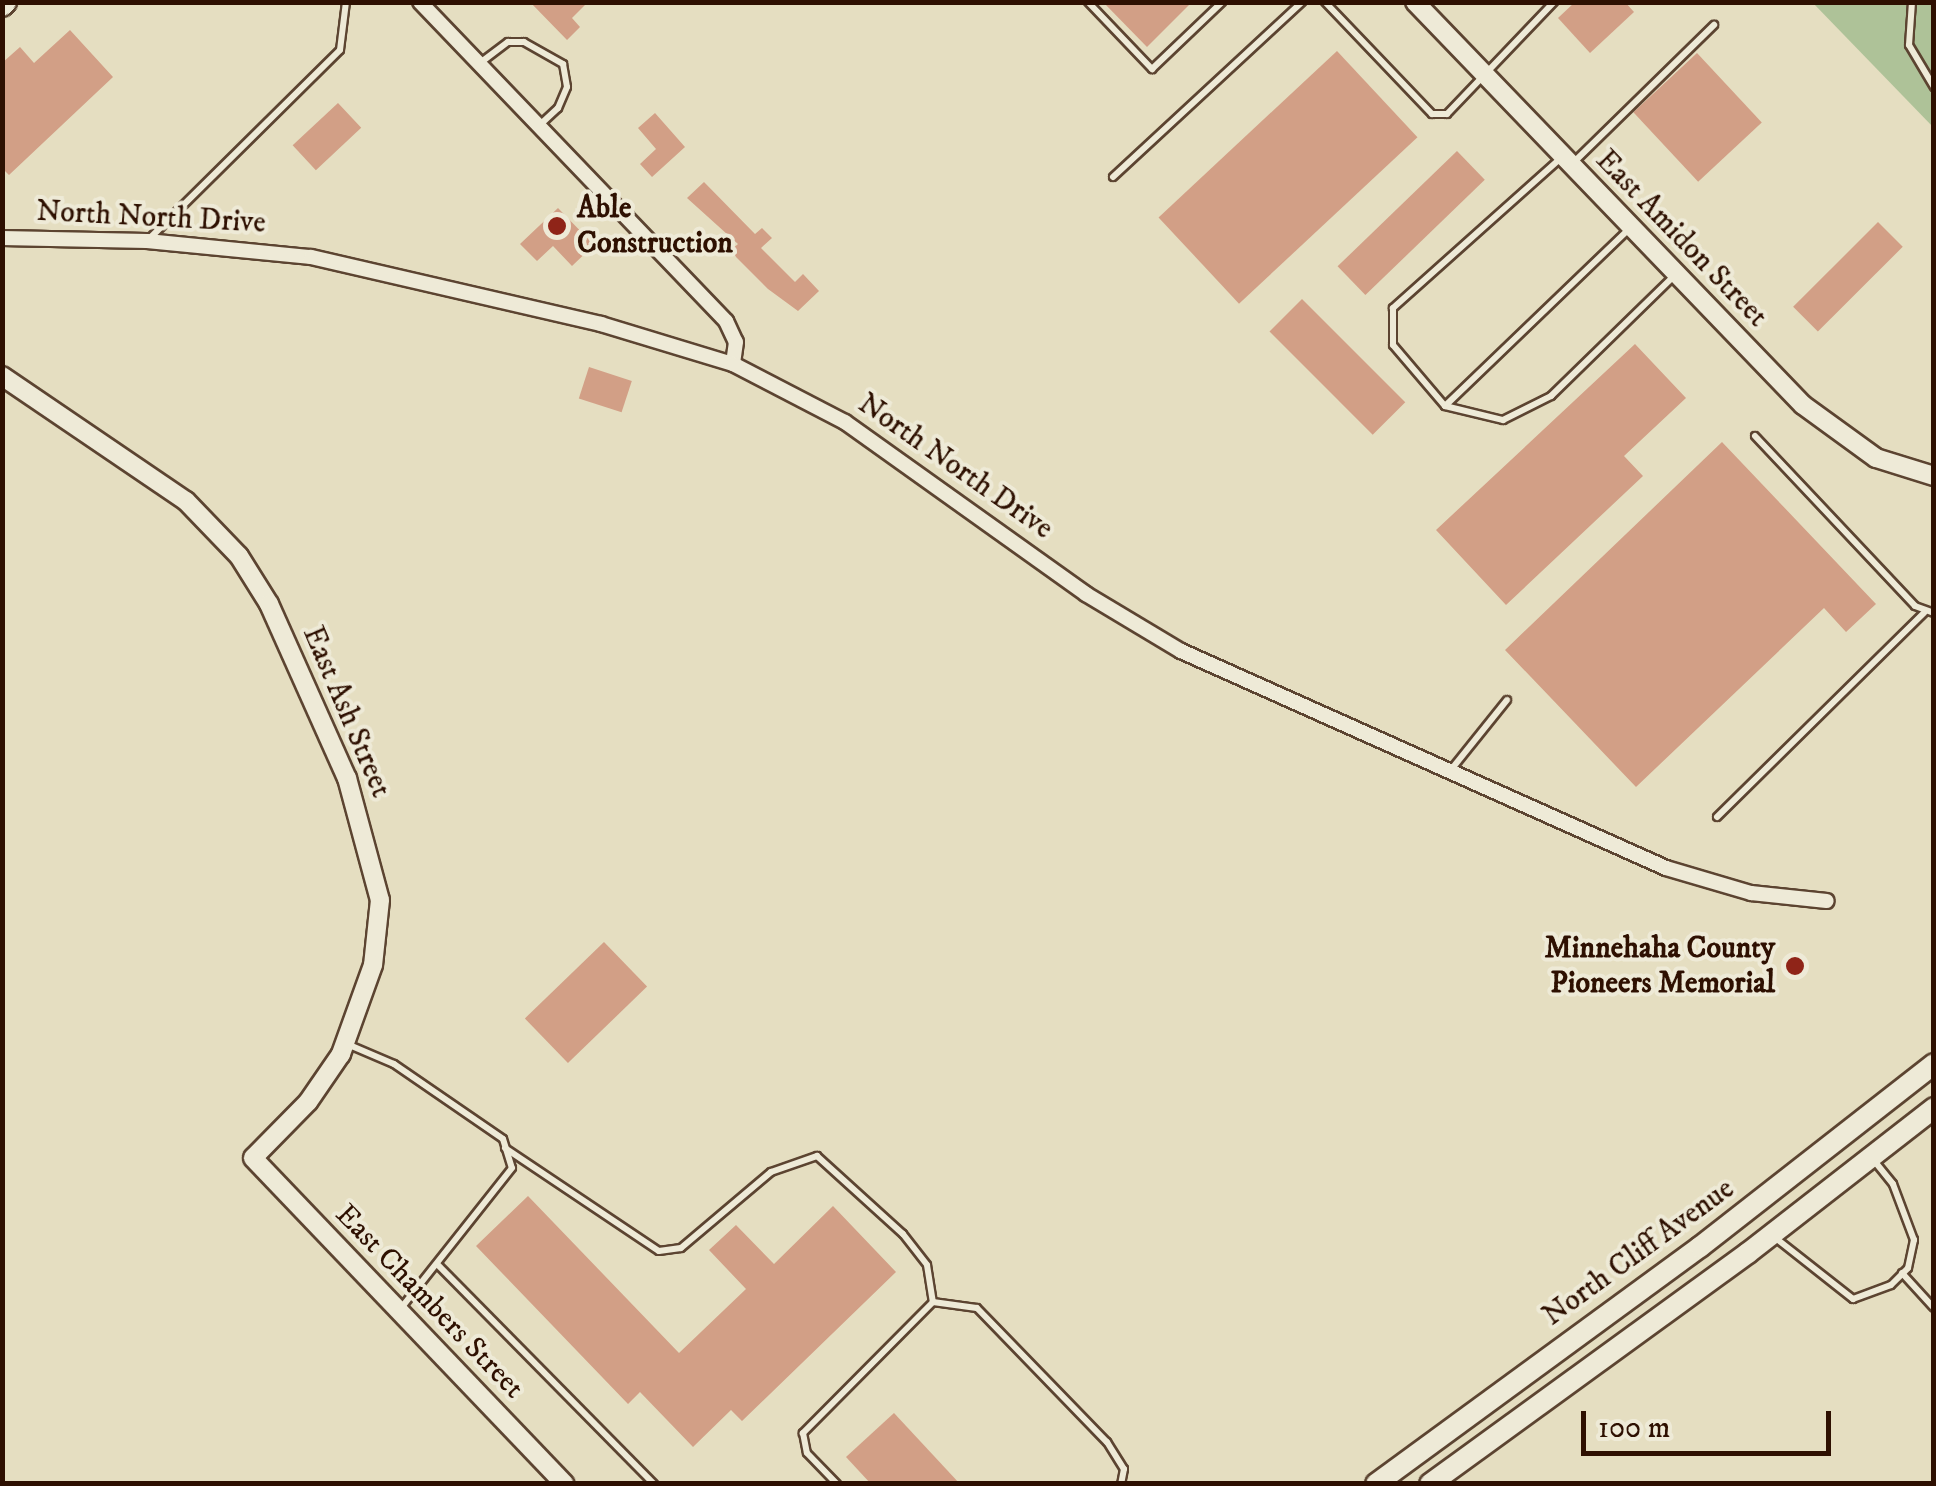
<!DOCTYPE html>
<style>
body{margin:0}
#map{position:relative;width:1936px;height:1486px;overflow:hidden;background:#e5dec1;font-family:"IM FELL DW Pica",serif}
div>[style]{position:absolute}
[style*='--x']{left:calc(var(--x)*1px);top:calc(var(--y)*1px);width:calc(var(--w)*1px);rotate:calc(var(--a)*1deg)}
.green>*{inset:0;background:#aec298}
.building>*{inset:0;background:#d29f86;transform-origin:0 0}
.roads{filter:drop-shadow(2px 0 #5c4431) drop-shadow(-2px 0 #5c4431) drop-shadow(0 2px #5c4431) drop-shadow(0 -2px #5c4431)}
.service>*{height:6px;margin:-3px;padding:0 3px;transform-origin:3px;border-radius:3px;background:#eeead7}
.minor>*{height:14px;margin:-7px;padding:0 7px;transform-origin:7px;border-radius:7px;background:#eeead7}
.tertiary>*{height:18px;margin:-9px;padding:0 9px;transform-origin:9px;border-radius:9px;background:#eeead7}
.secondary>*{height:20px;margin:-10px;padding:0 10px;transform-origin:10px;border-radius:10px;background:#eeead7}
.dots>*{width:28px;height:28px;translate:-50% -50%;box-sizing:border-box;border:5px solid #eeead7;border-radius:50%}
span{translate:-50% -50%;white-space:nowrap;text-align:center;line-height:1.15;-webkit-text-stroke:8px #eeead7;paint-order:stroke}
.poi-label{font-size:30px;color:#2e1001;font-weight:700}
.left{translate:0 -50%;text-align:left}
.right{translate:-100% -50%;text-align:right}
.street-label{font-size:30px;color:#2e1001}
.frame{position:absolute;inset:0;border:5px solid #2e1001;pointer-events:none}
.scale{position:absolute;left:1581px;top:1411px;width:250px;height:45px;box-sizing:border-box;border:5px solid #2e1001;border-top:0;padding-left:12px;font-size:30px;line-height:35px;white-space:nowrap;color:#2e1001;-webkit-text-stroke:8px #eeead7;paint-order:stroke}
</style>
<div id="map">
<div class="green">
<div style="clip-path:polygon(1813px 3px,1933px 3px,1933px 127px)"></div>
</div>
<div class="building">
<div style="clip-path:polygon(530px 2px,588px 2px,572px 18px,580px 27px,567px 40px)"></div>
<div style="clip-path:polygon(1103px 2px,1192px 2px,1147px 47px)"></div>
<div style="clip-path:polygon(1575px 2px,1625px 2px,1634px 12px,1590px 53px,1558px 18px)"></div>
<div style="clip-path:polygon(70px 30px,113px 77px,9px 175px,2px 168px,2px 63px,20px 47px,34px 63px)"></div>
<div style="left:1337px;top:51px;width:118px;height:244px;rotate:47deg"></div>
<div style="left:1697px;top:53px;width:95px;height:87px;rotate:47deg"></div>
<div style="left:338px;top:103px;width:34px;height:62px;rotate:47deg"></div>
<div style="clip-path:polygon(655px 113px,685px 147px,652px 177px,640px 164px,656px 149px,638px 128px)"></div>
<div style="left:1457px;top:151px;width:40px;height:166px;rotate:46deg"></div>
<div style="clip-path:polygon(704px 182px,755px 234px,762px 228px,772px 238px,761px 248px,795px 282px,803px 274px,819px 291px,798px 311px,768px 289px,736px 257px,732px 249px,738px 244px,687px 198px)"></div>
<div style="clip-path:polygon(558px 208px,594px 245px,572px 266px,553px 246px,537px 261px,520px 244px)"></div>
<div style="left:1878px;top:222px;width:35px;height:120px;rotate:45deg"></div>
<div style="left:1302px;top:299px;width:146px;height:46px;rotate:45deg"></div>
<div style="clip-path:polygon(1635px 344px,1686px 398px,1624px 456px,1643px 476px,1506px 605px,1436px 530px)"></div>
<div style="left:589px;top:367px;width:45px;height:33px;rotate:18deg"></div>
<div style="clip-path:polygon(1722px 442px,1876px 604px,1846px 632px,1824px 608px,1636px 787px,1505px 650px)"></div>
<div style="left:604px;top:942px;width:62px;height:110px;rotate:46deg"></div>
<div style="clip-path:polygon(528px 1196px,679px 1353px,746px 1289px,709px 1250px,736px 1225px,774px 1264px,833px 1206px,896px 1272px,742px 1421px,731px 1410px,693px 1447px,640px 1392px,628px 1404px,476px 1246px)"></div>
<div style="clip-path:polygon(894px 1413px,960px 1484px,871px 1484px,846px 1457px)"></div>
</div>
<div class="roads">
<div class="service">
<div style="--x:1088;--y:2;--w:93;--a:46.3"></div>
<div style="--x:1152;--y:69;--w:97;--a:-43.7"></div>
<div style="--x:1325;--y:2;--w:155;--a:46.3"></div>
<div style="--x:1432;--y:114;--w:15;--a:0"></div>
<div style="--x:1447;--y:114;--w:155;--a:-46.3"></div>
<div style="--x:1912;--y:2;--w:43;--a:94"></div>
<div style="--x:1909;--y:45;--w:49;--a:59.2"></div>
<div style="--x:480;--y:63;--w:35;--a:-37"></div>
<div style="--x:508;--y:42;--w:16;--a:0"></div>
<div style="--x:524;--y:42;--w:45;--a:29.4"></div>
<div style="--x:563;--y:64;--w:23;--a:80"></div>
<div style="--x:567;--y:87;--w:23;--a:113"></div>
<div style="--x:558;--y:108;--w:25;--a:137"></div>
<div style="--x:1562;--y:157;--w:227;--a:138.2"></div>
<div style="--x:1393;--y:308;--w:37;--a:90"></div>
<div style="--x:1393;--y:345;--w:80;--a:49.6"></div>
<div style="--x:1445;--y:406;--w:60;--a:13.6"></div>
<div style="--x:1503;--y:420;--w:54;--a:-26.6"></div>
<div style="--x:1551;--y:396;--w:173;--a:-44.3"></div>
<div style="--x:1572;--y:164;--w:199;--a:-44.4"></div>
<div style="--x:1113;--y:177;--w:258;--a:-42.8"></div>
<div style="--x:148;--y:240;--w:270;--a:-44.7"></div>
<div style="--x:340;--y:50;--w:48;--a:-82.9"></div>
<div style="--x:1445;--y:406;--w:257;--a:-43.9"></div>
<div style="--x:1755;--y:436;--w:233;--a:46.7"></div>
<div style="--x:1915;--y:606;--w:20;--a:20"></div>
<div style="--x:1450;--y:771;--w:91;--a:-51.2"></div>
<div style="--x:1717;--y:817;--w:291;--a:-44.6"></div>
<div style="--x:347;--y:1044;--w:51;--a:23.1"></div>
<div style="--x:394;--y:1064;--w:132;--a:34.5"></div>
<div style="--x:503;--y:1139;--w:30;--a:73"></div>
<div style="--x:512;--y:1168;--w:179;--a:128.4"></div>
<div style="--x:505;--y:1148;--w:185;--a:33.8"></div>
<div style="--x:659;--y:1251;--w:22;--a:-8"></div>
<div style="--x:681;--y:1248;--w:118;--a:-40.2"></div>
<div style="--x:771;--y:1172;--w:49;--a:-19.2"></div>
<div style="--x:817;--y:1156;--w:116;--a:42.2"></div>
<div style="--x:903;--y:1234;--w:39;--a:52"></div>
<div style="--x:927;--y:1265;--w:37;--a:81"></div>
<div style="--x:933;--y:1302;--w:185;--a:134.8"></div>
<div style="--x:803;--y:1433;--w:20;--a:79"></div>
<div style="--x:807;--y:1453;--w:43;--a:45.9"></div>
<div style="--x:1773;--y:1236;--w:102;--a:38.2"></div>
<div style="--x:1853;--y:1299;--w:40;--a:-20.2"></div>
<div style="--x:1891;--y:1285;--w:24;--a:-45"></div>
<div style="--x:1908;--y:1268;--w:29;--a:-78"></div>
<div style="--x:1914;--y:1240;--w:60;--a:-110.6"></div>
<div style="--x:1893;--y:1184;--w:32;--a:-129"></div>
<div style="--x:438;--y:1265;--w:308;--a:45.4"></div>
<div style="--x:1902;--y:1273;--w:47;--a:47.6"></div>
<div style="--x:933;--y:1302;--w:44;--a:7.8"></div>
<div style="--x:977;--y:1308;--w:187;--a:45.9"></div>
<div style="--x:1107;--y:1442;--w:32;--a:58"></div>
<div style="--x:1124;--y:1469;--w:15;--a:101"></div>
</div>
<div class="minor">
<div style="--x:420;--y:2;--w:442;--a:46.2"></div>
<div style="--x:726;--y:321;--w:23;--a:65"></div>
<div style="--x:736;--y:342;--w:22;--a:98"></div>
<div style="--x:2;--y:238;--w:145;--a:1.2"></div>
<div style="--x:147;--y:241;--w:165;--a:5.6"></div>
<div style="--x:311;--y:257;--w:298;--a:13"></div>
<div style="--x:601;--y:324;--w:138;--a:16.9"></div>
<div style="--x:733;--y:364;--w:126;--a:27.4"></div>
<div style="--x:845;--y:422;--w:296;--a:35.5"></div>
<div style="--x:1086;--y:594;--w:111;--a:31"></div>
<div style="--x:1181;--y:651;--w:531;--a:24.1"></div>
<div style="--x:1666;--y:868;--w:89;--a:16.4"></div>
<div style="--x:1751;--y:893;--w:76;--a:6"></div>
</div>
<div class="tertiary">
<div style="--x:1415;--y:2;--w:559;--a:46.09"></div>
<div style="--x:1803;--y:405;--w:90;--a:36"></div>
<div style="--x:1876;--y:458;--w:61;--a:17.2"></div>
<div style="--x:2;--y:376;--w:222;--a:34.2"></div>
<div style="--x:186;--y:501;--w:76;--a:46.1"></div>
<div style="--x:239;--y:556;--w:57;--a:58"></div>
<div style="--x:269;--y:604;--w:191;--a:65.9"></div>
<div style="--x:347;--y:778;--w:126;--a:74.9"></div>
<div style="--x:380;--y:900;--w:65;--a:96.1"></div>
<div style="--x:373;--y:965;--w:95;--a:109.8"></div>
<div style="--x:341;--y:1054;--w:58;--a:124.5"></div>
<div style="--x:308;--y:1102;--w:78;--a:134.5"></div>
<div style="--x:253;--y:1158;--w:451;--a:46.3"></div>
</div>
<div class="secondary">
<div style="--x:2;--y:6;--w:6;--a:-45"></div>
<div style="--x:1376;--y:1484;--w:401;--a:-36.2"></div>
<div style="--x:1700;--y:1247;--w:297;--a:-38"></div>
<div style="--x:1430;--y:1484;--w:393;--a:-36"></div>
<div style="--x:1748;--y:1253;--w:236;--a:-37.9"></div>
</div>
</div>
<div class="dots">
<div style="left:557px;top:226px;background:#8f2418"></div>
<div style="left:1795px;top:966px;background:#8f2418"></div>
</div>
<div class="poi-label">
<span class="left" style="left:577px;top:226px">Able<br>Construction</span>
<span class="right" style="left:1775px;top:966px">Minnehaha County<br>Pioneers Memorial</span>
</div>
<div class="street-label">
<span style="left:151px;top:218px;rotate:3deg">North North Drive</span>
<span style="left:1681px;top:239px;rotate:46deg">East Amidon Street</span>
<span style="left:955px;top:467px;rotate:35deg">North North Drive</span>
<span style="left:346px;top:712px;rotate:67deg">East Ash Street</span>
<span style="left:1639px;top:1253px;rotate:-36deg">North Cliff Avenue</span>
<span style="left:429px;top:1302px;rotate:46deg">East Chambers Street</span>
</div>
<div class="frame"></div>
<div class="scale">100 m</div>
</div>
